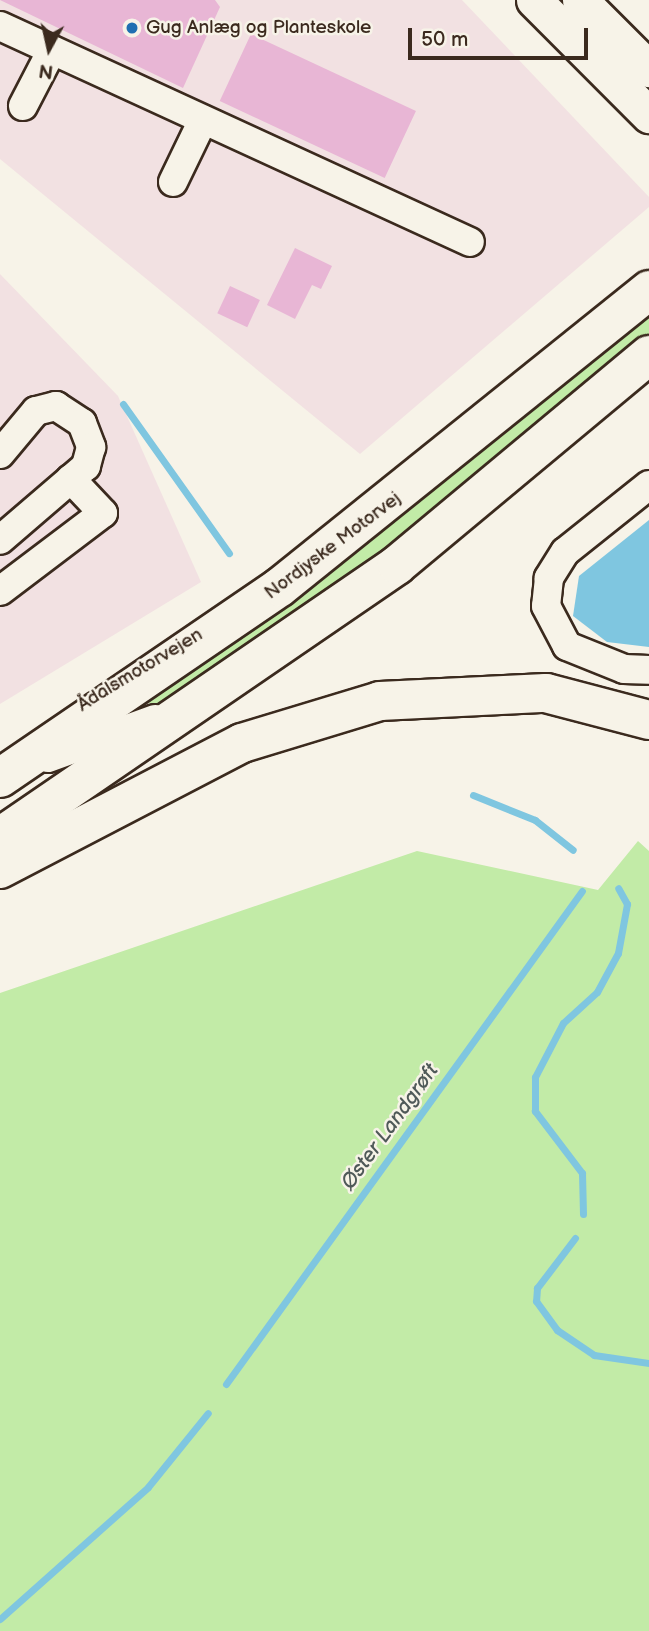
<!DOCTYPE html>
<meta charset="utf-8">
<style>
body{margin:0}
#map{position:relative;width:649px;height:1631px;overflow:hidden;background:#f7f3e8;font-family:"Balsamiq Sans",sans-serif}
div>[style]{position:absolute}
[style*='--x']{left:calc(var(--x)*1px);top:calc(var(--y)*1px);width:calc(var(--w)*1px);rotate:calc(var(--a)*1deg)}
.built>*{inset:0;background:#f2e1e2}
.green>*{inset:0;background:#c2eba7}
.water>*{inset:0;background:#7fc6e0}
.stream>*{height:7px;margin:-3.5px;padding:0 3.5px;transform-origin:3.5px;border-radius:3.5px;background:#7fc6e0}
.building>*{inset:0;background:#e8b6d5;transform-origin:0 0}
.roads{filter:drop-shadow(2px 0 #3b2a1e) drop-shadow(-2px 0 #3b2a1e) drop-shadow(0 2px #3b2a1e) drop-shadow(0 -2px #3b2a1e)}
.minor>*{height:28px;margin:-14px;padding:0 14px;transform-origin:14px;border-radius:14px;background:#f7f3e8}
.major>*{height:35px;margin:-17.5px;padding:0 17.5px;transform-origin:17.5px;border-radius:17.5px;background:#f7f3e8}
.highway>*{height:38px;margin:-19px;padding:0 19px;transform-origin:19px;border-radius:19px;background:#f7f3e8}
.dots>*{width:19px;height:19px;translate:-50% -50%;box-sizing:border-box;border:4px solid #f7f3e8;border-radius:50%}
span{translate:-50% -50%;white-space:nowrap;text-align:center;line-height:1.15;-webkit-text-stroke:5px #f7f3e8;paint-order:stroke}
.poi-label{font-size:19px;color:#3b2a1e}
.left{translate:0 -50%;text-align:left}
.street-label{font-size:19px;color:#3b2a1e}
.water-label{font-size:21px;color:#4f5958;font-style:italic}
.north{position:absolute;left:14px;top:14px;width:70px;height:70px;-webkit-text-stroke:5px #f7f3e8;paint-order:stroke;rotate:188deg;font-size:19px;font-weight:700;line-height:28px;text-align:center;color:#3b2a1e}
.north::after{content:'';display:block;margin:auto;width:24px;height:32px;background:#3b2a1e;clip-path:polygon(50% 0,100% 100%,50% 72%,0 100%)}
.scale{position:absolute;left:408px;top:28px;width:180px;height:32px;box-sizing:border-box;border:4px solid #3b2a1e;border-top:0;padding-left:9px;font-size:21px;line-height:24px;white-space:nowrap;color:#3b2a1e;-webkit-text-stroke:5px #f7f3e8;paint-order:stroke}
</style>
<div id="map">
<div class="built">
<div style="clip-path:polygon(0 0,462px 0,649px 197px,649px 207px,360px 454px,0 159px)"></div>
<div style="clip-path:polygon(0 274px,118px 396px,201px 582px,0 704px)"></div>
</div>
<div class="green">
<div style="clip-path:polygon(649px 310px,649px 334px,540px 427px,335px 587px,153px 709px,148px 701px,324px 575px)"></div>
<div style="clip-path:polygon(638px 841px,649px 851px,649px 1631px,0 1631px,0 993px,417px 851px,598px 890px)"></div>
</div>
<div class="water">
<div style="clip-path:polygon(649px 520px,649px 647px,607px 642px,573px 616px,579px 576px)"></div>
</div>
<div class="stream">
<div style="--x:123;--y:404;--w:183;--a:54.6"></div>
<div style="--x:473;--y:795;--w:67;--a:22"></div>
<div style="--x:535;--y:820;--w:48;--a:38.3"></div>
<div style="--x:583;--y:1214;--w:41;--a:-91.4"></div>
<div style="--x:582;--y:1173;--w:78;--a:-127.2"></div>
<div style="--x:535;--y:1111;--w:34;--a:-90"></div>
<div style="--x:535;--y:1077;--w:61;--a:-62.6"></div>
<div style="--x:563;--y:1023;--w:46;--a:-42.4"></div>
<div style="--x:597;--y:992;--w:44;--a:-61.7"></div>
<div style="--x:618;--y:953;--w:50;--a:-79.6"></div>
<div style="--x:627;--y:904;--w:18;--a:-119"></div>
<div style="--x:575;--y:1238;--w:63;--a:127.2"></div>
<div style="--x:537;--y:1288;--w:13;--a:94"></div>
<div style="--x:536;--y:1301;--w:36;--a:54"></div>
<div style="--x:557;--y:1330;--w:45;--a:34"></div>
<div style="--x:594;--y:1355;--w:56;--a:8.3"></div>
<div style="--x:226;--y:1384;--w:608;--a:-54.17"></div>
<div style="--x:0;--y:1619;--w:198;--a:-41.7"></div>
<div style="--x:148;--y:1487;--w:95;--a:-51"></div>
</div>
<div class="building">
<div style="clip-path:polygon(0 0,215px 0,220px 7px,183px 88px)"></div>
<div style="left:251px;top:34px;width:182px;height:74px;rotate:25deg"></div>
<div style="clip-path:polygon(295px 248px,332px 266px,321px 289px,312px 285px,295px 319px,267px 305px)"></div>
<div style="left:230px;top:286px;width:33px;height:30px;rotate:25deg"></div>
</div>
<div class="roads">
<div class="minor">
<div style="--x:0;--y:26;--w:517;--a:24.68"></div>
<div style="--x:23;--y:106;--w:63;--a:-62.6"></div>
<div style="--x:173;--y:182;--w:69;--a:-64.2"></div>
<div style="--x:0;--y:454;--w:56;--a:-50.1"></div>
<div style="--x:36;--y:411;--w:21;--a:-14"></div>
<div style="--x:56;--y:406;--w:31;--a:33"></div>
<div style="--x:82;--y:423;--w:26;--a:69"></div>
<div style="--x:91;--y:447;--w:20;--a:105"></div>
<div style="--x:86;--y:466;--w:113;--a:139.3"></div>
<div style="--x:649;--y:485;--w:107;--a:141.4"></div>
<div style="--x:565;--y:552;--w:31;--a:122"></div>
<div style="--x:549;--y:578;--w:28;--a:96"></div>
<div style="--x:546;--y:606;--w:45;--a:62.3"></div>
<div style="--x:567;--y:646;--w:61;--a:22"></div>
<div style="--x:624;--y:669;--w:25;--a:2"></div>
<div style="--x:0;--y:591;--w:129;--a:-37.1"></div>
<div style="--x:103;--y:513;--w:47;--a:-133.3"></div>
<div style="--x:48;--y:758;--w:114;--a:-20"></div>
</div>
<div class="major">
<div style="--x:534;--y:0;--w:163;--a:45"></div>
<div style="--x:580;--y:0;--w:98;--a:45"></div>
</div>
<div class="highway">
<div style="--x:0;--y:778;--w:339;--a:-34.3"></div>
<div style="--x:280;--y:587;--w:474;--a:-38.8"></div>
<div style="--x:0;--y:837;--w:481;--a:-34.4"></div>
<div style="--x:397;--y:565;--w:328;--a:-39.8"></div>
<div style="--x:0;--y:869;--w:273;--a:-27.5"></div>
<div style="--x:242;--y:743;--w:144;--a:-16.9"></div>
<div style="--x:380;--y:701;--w:166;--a:-2.8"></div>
<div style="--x:546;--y:693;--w:106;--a:14.7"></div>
</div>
</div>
<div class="dots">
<div style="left:132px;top:28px;background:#1f6fb2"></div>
</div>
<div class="poi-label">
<span class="left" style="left:146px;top:28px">Gug Anlæg og Planteskole</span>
</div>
<div class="street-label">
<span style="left:333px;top:546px;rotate:-37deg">Nordjyske Motorvej</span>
<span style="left:140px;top:670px;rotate:-31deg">Ådalsmotorvejen</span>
</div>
<div class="water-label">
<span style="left:390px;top:1127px;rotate:-54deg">Øster Landgrøft</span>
</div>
<div class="north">N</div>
<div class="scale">50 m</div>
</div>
